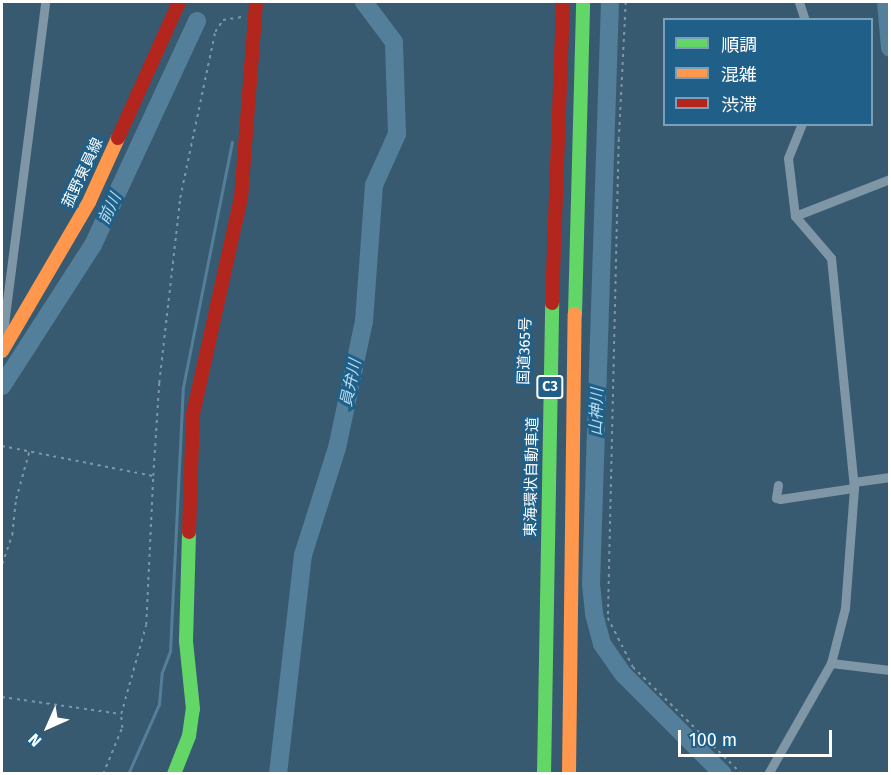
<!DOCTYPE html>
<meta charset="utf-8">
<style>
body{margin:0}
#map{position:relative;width:891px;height:775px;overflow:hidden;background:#385a70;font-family:"Fira Sans","Noto Sans JP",sans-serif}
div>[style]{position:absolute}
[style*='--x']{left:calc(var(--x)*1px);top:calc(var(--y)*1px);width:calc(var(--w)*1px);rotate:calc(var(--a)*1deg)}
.stream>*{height:3px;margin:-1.5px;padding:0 1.5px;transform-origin:1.5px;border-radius:1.5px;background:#537f9a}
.river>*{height:18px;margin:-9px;padding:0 9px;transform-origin:9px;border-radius:9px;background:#537f9a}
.path>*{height:1.5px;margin-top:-0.75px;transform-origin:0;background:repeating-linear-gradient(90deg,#7f96a6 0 3px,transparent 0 7.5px)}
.street>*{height:9px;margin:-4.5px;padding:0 4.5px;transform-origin:4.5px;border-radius:4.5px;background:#7f96a6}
.fast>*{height:14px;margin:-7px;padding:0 7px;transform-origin:7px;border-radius:7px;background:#63d668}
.slow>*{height:14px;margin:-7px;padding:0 7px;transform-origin:7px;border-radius:7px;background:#ff974d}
.jam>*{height:14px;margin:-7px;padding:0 7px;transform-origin:7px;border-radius:7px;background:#b3261e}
span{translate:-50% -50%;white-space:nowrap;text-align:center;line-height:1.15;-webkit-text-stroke:6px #206088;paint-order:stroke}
.shield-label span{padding:2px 4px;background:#206088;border:2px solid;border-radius:4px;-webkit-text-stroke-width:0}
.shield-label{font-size:14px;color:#fff;font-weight:700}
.street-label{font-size:15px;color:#fff}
.water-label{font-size:16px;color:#b6dcf2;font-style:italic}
.frame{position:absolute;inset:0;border:3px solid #fff;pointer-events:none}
.legend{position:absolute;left:663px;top:18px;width:210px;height:108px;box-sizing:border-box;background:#206088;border:2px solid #79a0b8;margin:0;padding:8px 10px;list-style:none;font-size:18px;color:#fff}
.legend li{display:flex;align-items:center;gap:12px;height:30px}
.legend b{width:30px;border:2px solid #79a0b8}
.north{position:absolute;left:18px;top:697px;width:60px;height:60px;-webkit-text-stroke:4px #206088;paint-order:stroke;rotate:225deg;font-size:16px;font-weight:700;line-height:24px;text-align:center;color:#fff}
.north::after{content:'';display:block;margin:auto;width:21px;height:27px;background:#fff;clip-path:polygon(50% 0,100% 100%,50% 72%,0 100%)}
.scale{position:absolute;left:678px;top:730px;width:154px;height:27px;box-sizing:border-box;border:3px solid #fff;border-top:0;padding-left:8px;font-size:18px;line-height:21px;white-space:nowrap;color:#fff;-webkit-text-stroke:4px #206088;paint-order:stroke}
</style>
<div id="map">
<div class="stream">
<div style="--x:128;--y:774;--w:77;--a:-66.1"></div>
<div style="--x:159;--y:704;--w:32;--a:-85"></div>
<div style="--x:162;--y:672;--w:22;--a:-69"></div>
<div style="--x:170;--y:651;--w:264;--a:-87.2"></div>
<div style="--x:183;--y:387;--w:250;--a:-78.7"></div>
</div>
<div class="river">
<div style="--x:610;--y:2;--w:582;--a:91.87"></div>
<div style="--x:591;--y:584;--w:30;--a:84"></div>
<div style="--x:594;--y:614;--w:31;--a:75"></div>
<div style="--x:602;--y:644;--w:37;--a:55"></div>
<div style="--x:623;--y:674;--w:141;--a:45"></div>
<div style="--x:886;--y:2;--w:46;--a:85"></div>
<div style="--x:2;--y:386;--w:168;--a:-57.2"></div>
<div style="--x:93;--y:245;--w:247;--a:-65.1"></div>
<div style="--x:278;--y:774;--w:220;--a:-83.5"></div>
<div style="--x:303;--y:555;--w:112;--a:-72.4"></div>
<div style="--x:337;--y:448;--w:130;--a:-78"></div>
<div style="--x:364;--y:321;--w:136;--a:-85.8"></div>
<div style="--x:374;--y:185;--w:56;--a:-65.7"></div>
<div style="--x:397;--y:134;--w:92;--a:-91.9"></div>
<div style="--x:394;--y:42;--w:50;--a:-126.9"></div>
</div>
<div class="path">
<div style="--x:626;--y:2;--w:137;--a:92.9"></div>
<div style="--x:619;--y:139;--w:479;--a:91.3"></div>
<div style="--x:608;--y:618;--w:55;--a:63"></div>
<div style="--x:633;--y:667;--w:153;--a:44.5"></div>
<div style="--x:2;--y:446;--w:154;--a:11.2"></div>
<div style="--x:153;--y:476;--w:93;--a:-86.3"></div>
<div style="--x:159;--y:383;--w:186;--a:-83.5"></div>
<div style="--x:180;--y:198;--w:170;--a:-78.1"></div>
<div style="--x:215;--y:32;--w:14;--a:-56"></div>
<div style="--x:223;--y:20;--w:19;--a:-9"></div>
<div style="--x:2;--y:564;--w:31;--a:-71"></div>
<div style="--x:12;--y:535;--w:36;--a:-84"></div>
<div style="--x:16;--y:499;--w:49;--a:-74.5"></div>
<div style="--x:2;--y:697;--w:120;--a:8.1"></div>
<div style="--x:121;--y:714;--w:92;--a:-74.3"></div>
<div style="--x:146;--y:625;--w:148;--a:-87.3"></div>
<div style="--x:103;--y:774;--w:50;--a:-67.6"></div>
<div style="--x:122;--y:728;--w:12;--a:-95"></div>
</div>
<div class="street">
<div style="--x:799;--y:2;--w:19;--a:72"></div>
<div style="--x:795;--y:216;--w:102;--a:-21.3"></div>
<div style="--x:3;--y:332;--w:333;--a:-82.7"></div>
<div style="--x:854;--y:482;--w:36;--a:-8"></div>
<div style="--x:778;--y:485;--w:13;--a:99"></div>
<div style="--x:776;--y:498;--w:4;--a:14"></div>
<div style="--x:780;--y:499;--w:75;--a:-8.5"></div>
<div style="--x:831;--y:663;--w:59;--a:6.8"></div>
<div style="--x:768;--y:774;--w:128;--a:-60.4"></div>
<div style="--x:831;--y:663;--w:57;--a:-75.7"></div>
<div style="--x:845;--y:608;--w:120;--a:-85.7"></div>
<div style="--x:854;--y:488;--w:231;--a:-95.7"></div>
<div style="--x:831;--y:258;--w:55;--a:-130.6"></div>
<div style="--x:795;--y:216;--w:58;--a:-96.9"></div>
<div style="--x:788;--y:158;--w:37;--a:-68"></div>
</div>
<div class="fast">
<div style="--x:575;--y:314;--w:312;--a:-88.5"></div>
<div style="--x:174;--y:774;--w:41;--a:-68.5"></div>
<div style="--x:189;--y:736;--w:27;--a:-82"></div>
<div style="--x:193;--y:709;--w:68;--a:-95.9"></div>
<div style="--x:186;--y:641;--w:109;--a:-88.4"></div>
<div style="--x:544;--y:774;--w:471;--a:-89"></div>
</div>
<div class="slow">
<div style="--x:2;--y:351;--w:173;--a:-59.7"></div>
<div style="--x:89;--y:202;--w:70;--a:-65.6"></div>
<div style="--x:569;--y:774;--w:460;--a:-89.3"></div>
</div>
<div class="jam">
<div style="--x:118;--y:138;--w:149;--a:-65.8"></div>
<div style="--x:552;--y:303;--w:301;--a:-87.9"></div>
<div style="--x:189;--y:532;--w:118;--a:-88.1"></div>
<div style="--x:193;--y:414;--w:221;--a:-77.5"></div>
<div style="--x:241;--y:198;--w:197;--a:-85.6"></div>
</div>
<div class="shield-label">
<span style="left:550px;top:387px">C3</span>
</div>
<div class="street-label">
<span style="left:83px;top:173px;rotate:-65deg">菰野東員線</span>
<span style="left:525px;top:351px;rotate:-88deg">国道365号</span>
<span style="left:532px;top:477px;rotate:-89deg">東海環状自動車道</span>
</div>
<div class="water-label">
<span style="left:110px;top:209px;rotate:-65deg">前川</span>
<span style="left:351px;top:383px;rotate:-78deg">員弁川</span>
<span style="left:597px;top:412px;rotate:-88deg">山神川</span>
</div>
<div class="frame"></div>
<ul class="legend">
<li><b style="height:8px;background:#63d668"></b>順調</li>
<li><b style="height:8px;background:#ff974d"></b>混雑</li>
<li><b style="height:8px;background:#b3261e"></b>渋滞</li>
</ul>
<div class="north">N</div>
<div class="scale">100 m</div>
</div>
